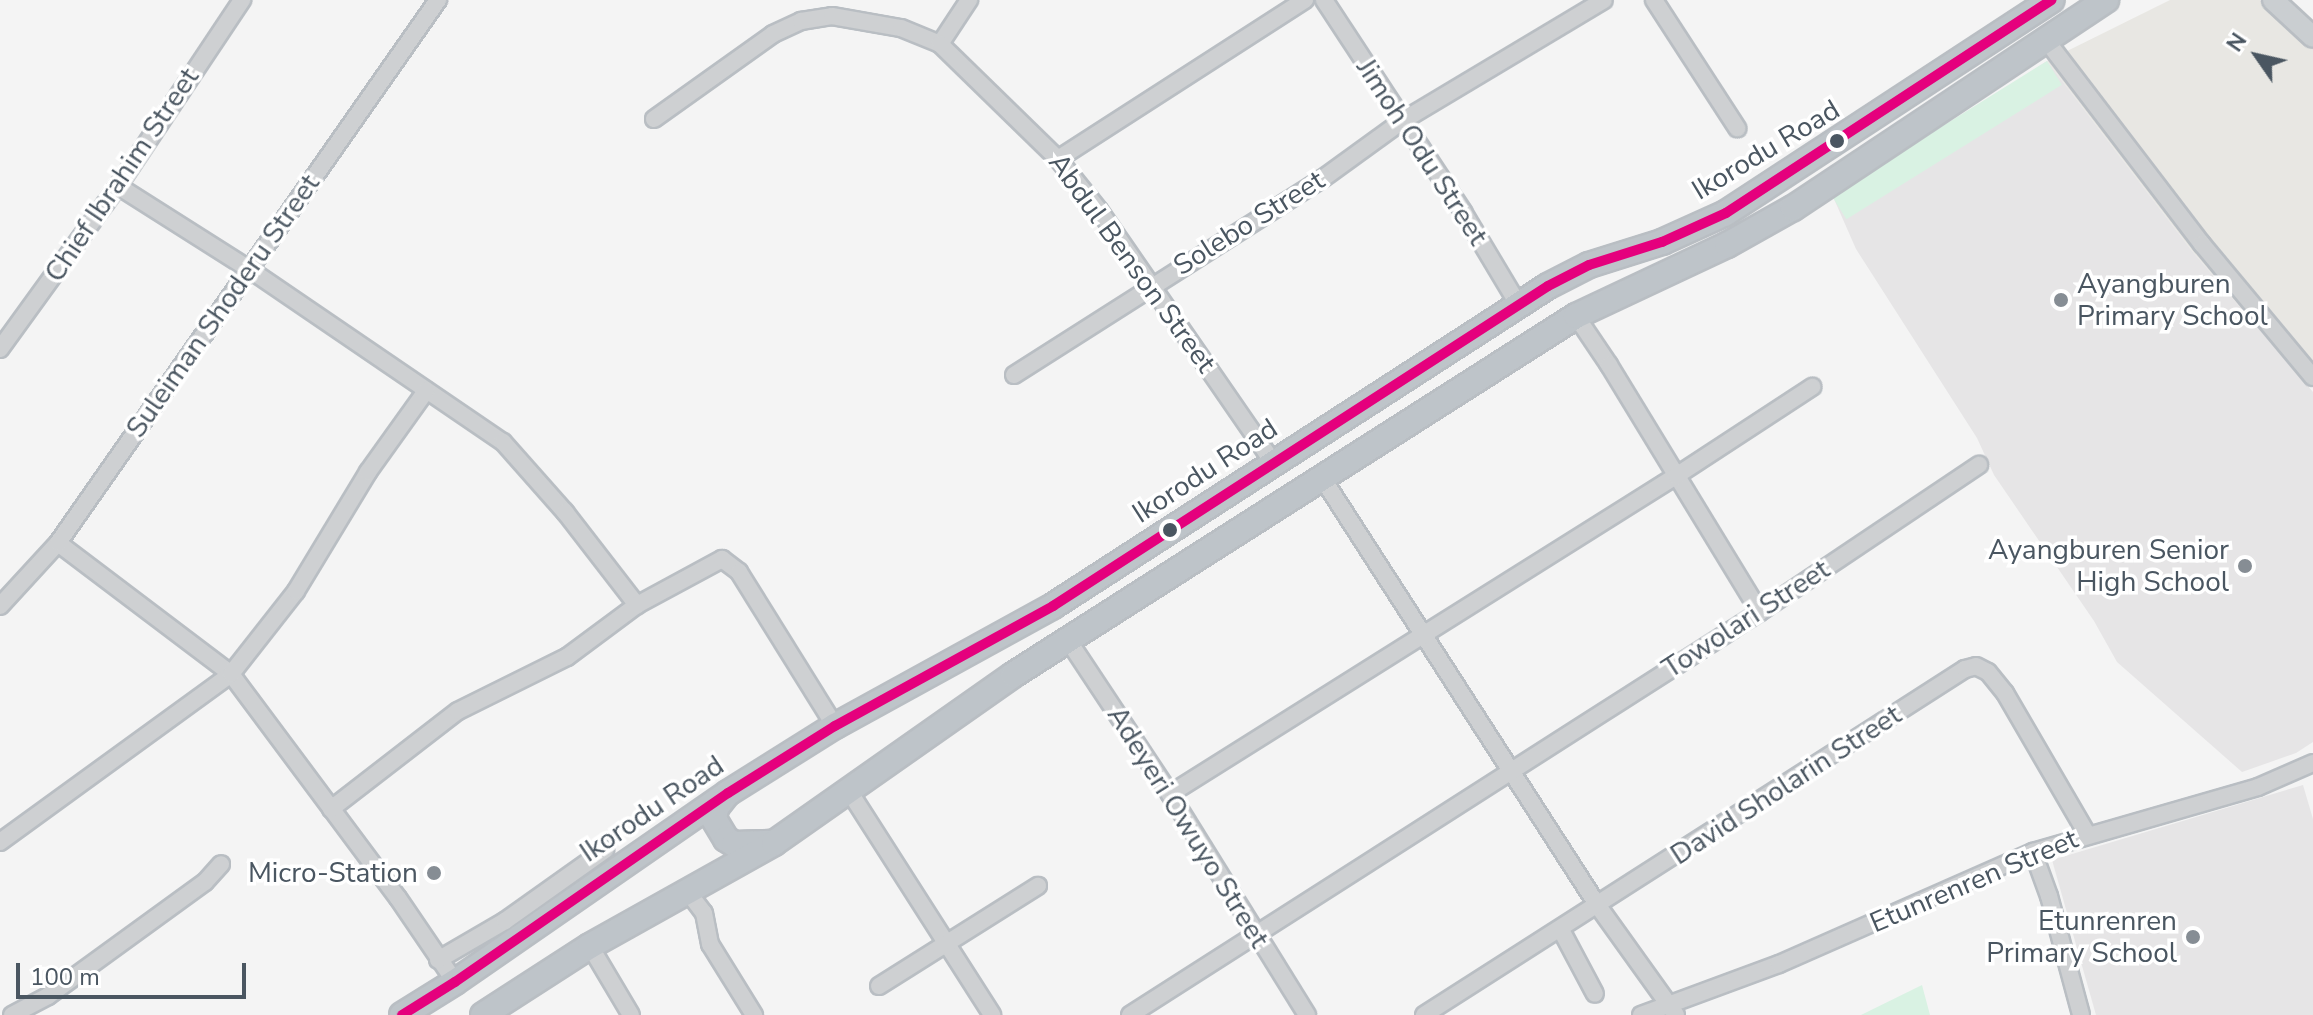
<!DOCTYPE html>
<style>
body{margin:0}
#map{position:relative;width:2313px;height:1015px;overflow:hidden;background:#f4f4f4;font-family:"Nunito Sans",sans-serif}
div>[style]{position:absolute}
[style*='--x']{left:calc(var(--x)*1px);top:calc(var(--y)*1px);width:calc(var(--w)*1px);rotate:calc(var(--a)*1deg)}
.commercial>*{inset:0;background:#e8e7e3}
.education>*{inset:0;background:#e6e5e6}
.green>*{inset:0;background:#d9f2e3;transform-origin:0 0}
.roads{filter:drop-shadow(2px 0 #b9bec3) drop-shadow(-2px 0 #b9bec3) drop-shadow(0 2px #b9bec3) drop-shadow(0 -2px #b9bec3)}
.minor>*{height:16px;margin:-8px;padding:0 8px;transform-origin:8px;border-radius:8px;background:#ced0d2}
.major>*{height:20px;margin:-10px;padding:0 10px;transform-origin:10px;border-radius:10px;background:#caced1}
.highway>*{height:24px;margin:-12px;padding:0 12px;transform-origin:12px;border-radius:12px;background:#bec4c9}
.bus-1>*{height:10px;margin:-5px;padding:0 5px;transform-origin:5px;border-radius:5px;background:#e5007d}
.dots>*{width:22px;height:22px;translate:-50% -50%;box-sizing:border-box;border:4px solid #fff;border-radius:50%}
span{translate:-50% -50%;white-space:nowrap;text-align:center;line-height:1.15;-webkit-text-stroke:7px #fff;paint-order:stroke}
.street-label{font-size:28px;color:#4a5661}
.poi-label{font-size:28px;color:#4a5661}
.left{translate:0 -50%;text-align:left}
.right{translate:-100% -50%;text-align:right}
.north{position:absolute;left:2217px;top:16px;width:80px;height:80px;-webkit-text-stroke:6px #fff;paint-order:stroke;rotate:304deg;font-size:22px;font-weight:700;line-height:32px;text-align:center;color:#4a5661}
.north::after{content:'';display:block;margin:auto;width:28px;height:36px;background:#4a5661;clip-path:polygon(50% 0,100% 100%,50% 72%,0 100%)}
.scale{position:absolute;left:16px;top:963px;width:230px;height:36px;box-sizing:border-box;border:4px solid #4a5661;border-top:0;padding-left:10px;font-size:24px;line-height:28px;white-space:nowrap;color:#4a5661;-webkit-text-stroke:6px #fff;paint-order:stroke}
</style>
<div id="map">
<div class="commercial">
<div style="clip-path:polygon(2170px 0,2260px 0,2313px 45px,2313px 386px,2305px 383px,2192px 251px,2047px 61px)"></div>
</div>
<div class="education">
<div style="clip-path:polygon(2047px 61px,2192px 251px,2313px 392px,2313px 742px,2296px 753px,2242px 772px,2117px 662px,2094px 621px,1994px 475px,1977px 438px,1856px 249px,1834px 199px)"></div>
<div style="clip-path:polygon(2303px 785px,2313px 819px,2313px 1015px,2096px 1015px,2052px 860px)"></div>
</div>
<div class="green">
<div style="left:2047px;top:61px;width:28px;height:254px;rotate:58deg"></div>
<div style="clip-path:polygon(1922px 985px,1930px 1015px,1861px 1015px)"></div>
</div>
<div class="roads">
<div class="minor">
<div style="--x:1324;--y:0;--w:254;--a:56.7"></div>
<div style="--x:1463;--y:212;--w:107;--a:59.1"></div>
<div style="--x:1654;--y:0;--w:153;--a:57"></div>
<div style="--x:2046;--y:40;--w:257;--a:52.6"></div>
<div style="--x:2202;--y:244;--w:173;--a:50.2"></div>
<div style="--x:940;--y:44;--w:53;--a:-56.6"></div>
<div style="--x:654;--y:119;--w:146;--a:-35.5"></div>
<div style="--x:773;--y:34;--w:31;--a:-25"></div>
<div style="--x:801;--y:21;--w:31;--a:-9"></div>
<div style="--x:832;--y:16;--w:70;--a:9.9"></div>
<div style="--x:901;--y:28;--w:42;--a:22.3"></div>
<div style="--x:940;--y:44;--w:165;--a:44.3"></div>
<div style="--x:1058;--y:159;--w:65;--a:51.2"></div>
<div style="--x:1099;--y:210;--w:306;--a:55.4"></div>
<div style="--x:1058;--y:159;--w:294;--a:-32.8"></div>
<div style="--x:118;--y:186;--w:155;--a:32.4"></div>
<div style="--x:249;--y:269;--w:307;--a:34.3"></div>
<div style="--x:503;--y:442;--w:94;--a:48.5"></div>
<div style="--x:565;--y:512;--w:118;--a:52.3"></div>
<div style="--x:1576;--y:316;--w:59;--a:56"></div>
<div style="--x:1609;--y:365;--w:289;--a:58.6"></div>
<div style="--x:0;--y:349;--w:201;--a:-54.1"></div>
<div style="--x:118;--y:186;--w:224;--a:-56.3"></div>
<div style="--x:1014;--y:375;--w:365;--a:-32.5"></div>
<div style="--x:1322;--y:179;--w:99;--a:-35.9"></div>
<div style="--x:1402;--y:121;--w:235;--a:-30.9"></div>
<div style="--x:1323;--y:479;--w:508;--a:57.22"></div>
<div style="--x:1598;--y:906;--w:134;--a:54.4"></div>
<div style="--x:58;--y:543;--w:217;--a:37.1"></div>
<div style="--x:231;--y:674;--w:279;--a:53.3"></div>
<div style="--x:398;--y:898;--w:102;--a:55.8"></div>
<div style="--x:0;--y:606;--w:86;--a:-47.4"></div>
<div style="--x:58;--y:543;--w:663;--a:-55.02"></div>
<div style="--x:1068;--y:640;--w:185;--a:56.5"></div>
<div style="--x:1170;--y:794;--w:260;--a:58.2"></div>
<div style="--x:849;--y:791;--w:266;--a:57.4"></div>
<div style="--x:1170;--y:794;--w:598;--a:-32.15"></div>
<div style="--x:1676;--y:476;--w:163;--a:-33.2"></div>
<div style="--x:331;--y:809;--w:160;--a:-37.7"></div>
<div style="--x:458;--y:711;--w:122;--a:-26.4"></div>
<div style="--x:567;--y:657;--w:87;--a:-36.6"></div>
<div style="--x:637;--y:605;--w:97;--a:-28.4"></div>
<div style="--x:722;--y:559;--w:21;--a:37"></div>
<div style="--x:739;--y:572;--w:181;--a:58.1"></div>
<div style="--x:0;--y:842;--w:286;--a:-36"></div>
<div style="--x:231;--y:674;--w:105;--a:-51.9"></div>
<div style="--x:296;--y:591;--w:139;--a:-58.8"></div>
<div style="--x:368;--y:472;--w:100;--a:-54.4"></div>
<div style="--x:2033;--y:852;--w:47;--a:70"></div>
<div style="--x:2049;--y:896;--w:123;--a:74.9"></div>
<div style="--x:688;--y:892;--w:26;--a:53"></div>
<div style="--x:704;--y:913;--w:32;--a:79"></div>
<div style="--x:710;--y:944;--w:84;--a:58.2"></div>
<div style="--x:1561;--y:930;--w:72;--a:62"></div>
<div style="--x:590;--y:946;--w:80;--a:59.3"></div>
<div style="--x:438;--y:960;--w:78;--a:-30.2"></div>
<div style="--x:505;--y:921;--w:123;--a:-35.4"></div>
<div style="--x:879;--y:986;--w:188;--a:-32.2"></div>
<div style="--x:12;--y:1015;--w:41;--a:-27.8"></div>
<div style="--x:48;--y:996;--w:194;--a:-36"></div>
<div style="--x:205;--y:882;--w:24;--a:-48"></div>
<div style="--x:1130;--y:1015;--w:748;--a:-32.61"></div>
<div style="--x:1760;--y:612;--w:264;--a:-33.9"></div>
<div style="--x:1424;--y:1015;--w:642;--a:-32.6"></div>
<div style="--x:1965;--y:669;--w:11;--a:-15"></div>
<div style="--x:1976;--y:666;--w:13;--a:27"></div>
<div style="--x:1988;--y:672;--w:27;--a:51"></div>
<div style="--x:2005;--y:693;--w:163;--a:59.8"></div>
<div style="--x:1641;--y:1015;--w:147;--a:-20.3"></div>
<div style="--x:1779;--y:964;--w:278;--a:-23.8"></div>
<div style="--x:2033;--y:852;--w:234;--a:-16.1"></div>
<div style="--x:2258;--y:787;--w:60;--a:-23.6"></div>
</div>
<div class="major">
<div style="--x:2273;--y:0;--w:54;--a:42.8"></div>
</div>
<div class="highway">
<div style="--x:726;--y:795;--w:16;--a:128"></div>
<div style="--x:716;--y:808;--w:11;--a:100"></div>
<div style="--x:714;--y:819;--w:23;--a:59"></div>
<div style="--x:726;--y:839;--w:9;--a:32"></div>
<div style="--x:734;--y:844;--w:38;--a:-2"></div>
<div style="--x:402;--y:1015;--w:62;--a:-31.9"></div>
<div style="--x:455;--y:982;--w:332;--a:-34.7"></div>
<div style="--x:728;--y:793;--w:126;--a:-32.1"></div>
<div style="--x:835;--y:726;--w:249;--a:-28.8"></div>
<div style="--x:1053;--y:606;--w:589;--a:-32.88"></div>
<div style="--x:1548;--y:286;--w:46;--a:-27.1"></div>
<div style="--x:1589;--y:265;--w:77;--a:-17.5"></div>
<div style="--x:1662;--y:242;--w:70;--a:-24.4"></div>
<div style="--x:1726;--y:213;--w:389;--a:-33.2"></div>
<div style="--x:483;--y:1015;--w:127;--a:-32.8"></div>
<div style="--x:590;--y:946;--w:211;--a:-29.2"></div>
<div style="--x:774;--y:843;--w:292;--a:-35.1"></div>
<div style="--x:1013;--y:675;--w:668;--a:-32.52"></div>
<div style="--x:1576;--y:316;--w:167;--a:-25.2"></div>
<div style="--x:1727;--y:245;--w:76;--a:-29.3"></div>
<div style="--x:1793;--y:208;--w:376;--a:-33.6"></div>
</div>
</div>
<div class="bus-1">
<div style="--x:402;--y:1015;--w:62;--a:-31.9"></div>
<div style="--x:455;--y:982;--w:332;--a:-34.7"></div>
<div style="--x:728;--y:793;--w:126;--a:-32.1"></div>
<div style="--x:835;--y:726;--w:249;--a:-28.8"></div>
<div style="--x:1053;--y:606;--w:589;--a:-32.88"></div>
<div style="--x:1548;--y:286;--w:46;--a:-27.1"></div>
<div style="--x:1589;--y:265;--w:77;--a:-17.5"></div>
<div style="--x:1662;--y:242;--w:70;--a:-24.4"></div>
<div style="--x:1726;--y:213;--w:389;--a:-33.2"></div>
</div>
<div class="dots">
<div style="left:1837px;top:141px;background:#4a5661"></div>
<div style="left:2061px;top:300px;background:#868d94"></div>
<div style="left:1170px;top:530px;background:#4a5661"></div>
<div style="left:2245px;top:566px;background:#868d94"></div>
<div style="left:434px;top:873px;background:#868d94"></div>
<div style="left:2193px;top:937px;background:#868d94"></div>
</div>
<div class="street-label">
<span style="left:1766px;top:150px;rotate:-31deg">Ikorodu Road</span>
<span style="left:1422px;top:152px;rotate:57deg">Jimoh Odu Street</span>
<span style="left:122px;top:175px;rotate:-56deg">Chief Ibrahim Street</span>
<span style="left:1249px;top:223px;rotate:-32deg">Solebo Street</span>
<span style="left:1132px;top:263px;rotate:54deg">Abdul Benson Street</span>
<span style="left:223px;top:306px;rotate:-55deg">Suleiman Shoderu Street</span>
<span style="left:1205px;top:471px;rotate:-33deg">Ikorodu Road</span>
<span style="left:1746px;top:619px;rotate:-33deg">Towolari Street</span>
<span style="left:1786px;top:785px;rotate:-33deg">David Sholarin Street</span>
<span style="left:652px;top:809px;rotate:-34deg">Ikorodu Road</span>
<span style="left:1188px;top:827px;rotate:58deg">Adeyeri Owuyo Street</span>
<span style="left:1974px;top:881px;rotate:-23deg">Etunrenren Street</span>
</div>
<div class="poi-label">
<span class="left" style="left:2077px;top:300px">Ayangburen<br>Primary School</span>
<span class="right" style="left:2229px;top:566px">Ayangburen Senior<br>High School</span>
<span class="right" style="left:418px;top:873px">Micro-Station</span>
<span class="right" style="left:2177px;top:937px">Etunrenren<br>Primary School</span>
</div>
<div class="north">N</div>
<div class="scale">100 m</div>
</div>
